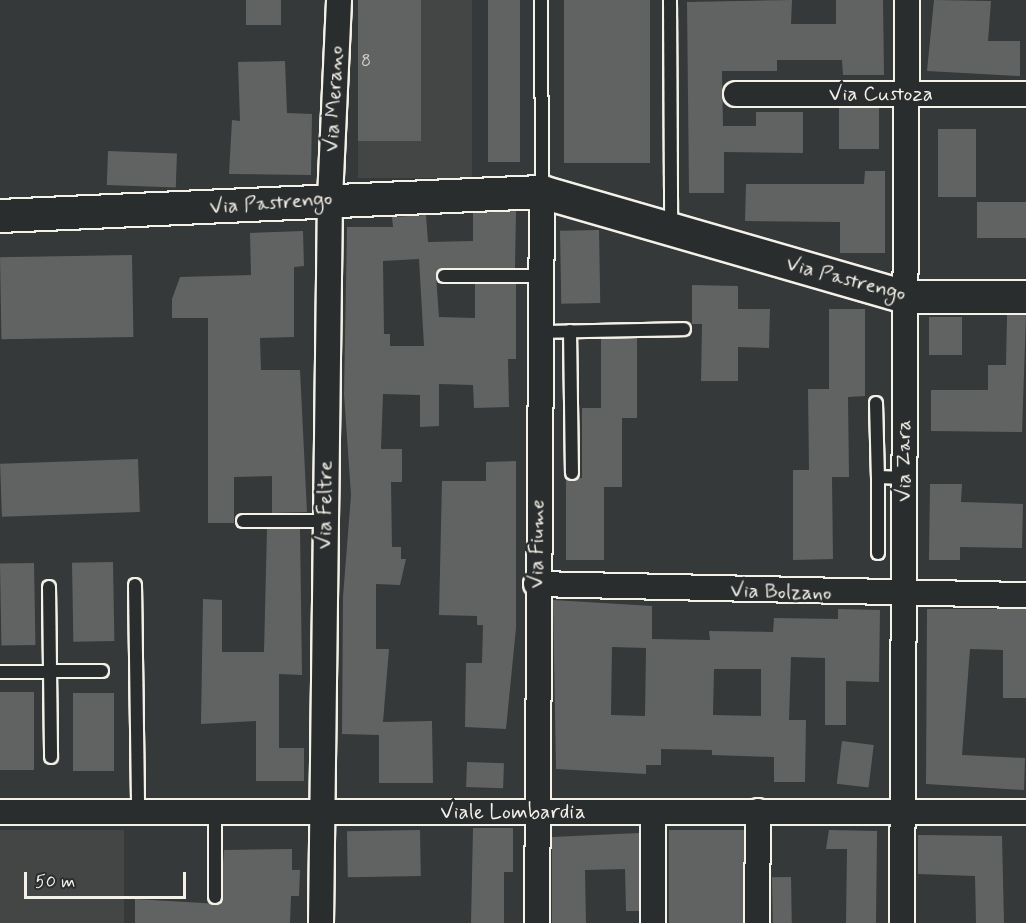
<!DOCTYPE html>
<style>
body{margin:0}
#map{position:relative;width:1026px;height:923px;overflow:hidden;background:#363939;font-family:Mynerve,sans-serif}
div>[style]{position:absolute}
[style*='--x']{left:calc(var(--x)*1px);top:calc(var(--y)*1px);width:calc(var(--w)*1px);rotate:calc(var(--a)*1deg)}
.built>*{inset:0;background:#434645;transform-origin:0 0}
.building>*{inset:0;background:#616362;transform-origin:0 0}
.roads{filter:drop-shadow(2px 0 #f4f1e8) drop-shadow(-2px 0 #f4f1e8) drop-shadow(0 2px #f4f1e8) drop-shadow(0 -2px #f4f1e8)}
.service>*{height:12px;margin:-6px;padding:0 6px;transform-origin:6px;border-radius:6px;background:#2a2d2e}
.minor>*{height:24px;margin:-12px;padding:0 12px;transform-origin:12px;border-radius:12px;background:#2a2d2e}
.tertiary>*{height:32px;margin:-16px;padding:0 16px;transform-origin:16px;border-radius:16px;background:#2a2d2e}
span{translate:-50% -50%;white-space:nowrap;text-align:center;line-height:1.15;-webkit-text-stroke:5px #2a2d2e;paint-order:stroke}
.number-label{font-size:18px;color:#cfcec6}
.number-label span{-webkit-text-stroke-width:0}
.street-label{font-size:21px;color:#f4f1e8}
.scale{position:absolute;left:24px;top:872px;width:162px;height:27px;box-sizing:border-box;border:3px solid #f4f1e8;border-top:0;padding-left:8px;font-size:18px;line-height:21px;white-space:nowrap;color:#f4f1e8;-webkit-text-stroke:4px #2a2d2e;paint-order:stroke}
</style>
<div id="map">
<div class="built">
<div style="left:358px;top:0;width:114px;height:178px"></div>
<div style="left:0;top:830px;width:124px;height:93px"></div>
</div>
<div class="building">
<div style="left:246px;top:0;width:35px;height:25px"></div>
<div style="left:358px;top:0;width:63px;height:141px"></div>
<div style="left:488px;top:0;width:32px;height:162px"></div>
<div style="left:564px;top:0;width:86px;height:163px"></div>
<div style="clip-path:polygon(792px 0,791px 24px,836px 24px,836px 0,883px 0,884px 75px,843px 75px,842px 60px,777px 60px,777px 71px,722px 71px,723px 126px,756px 126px,756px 112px,803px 112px,803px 153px,724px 152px,724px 193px,689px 193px,687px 2px)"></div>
<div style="clip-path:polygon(934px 0,991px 1px,988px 41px,1020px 41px,1020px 76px,927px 71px)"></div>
<div style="clip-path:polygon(285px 61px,287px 113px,312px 114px,311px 175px,229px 174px,232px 120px,240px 121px,238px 62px)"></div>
<div style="left:839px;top:108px;width:40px;height:41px"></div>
<div style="left:938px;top:129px;width:38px;height:68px"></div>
<div style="left:108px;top:151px;width:69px;height:34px;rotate:2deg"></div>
<div style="clip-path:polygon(865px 171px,885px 171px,885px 253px,840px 253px,840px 222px,745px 221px,746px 184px,864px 184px)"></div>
<div style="left:977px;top:202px;width:49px;height:36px"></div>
<div style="clip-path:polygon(evenodd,516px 211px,515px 268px,444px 268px,436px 275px,439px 317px,475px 318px,475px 284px,516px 284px,516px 359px,508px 359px,509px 407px,474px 408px,473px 385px,439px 384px,439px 426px,420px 427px,420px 395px,383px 394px,381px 449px,402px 449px,402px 482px,391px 482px,392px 547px,401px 547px,401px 559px,406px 559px,400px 585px,376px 584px,376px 649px,389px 649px,383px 722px,432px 721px,433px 783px,379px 783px,379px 735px,342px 734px,343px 597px,351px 495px,344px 394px,347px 227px,393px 227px,392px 217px,426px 215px,428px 242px,473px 241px,473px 213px,516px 211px,419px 259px,424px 346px,390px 346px,390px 334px,384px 334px,383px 261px,419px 259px)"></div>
<div style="left:599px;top:230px;width:73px;height:39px;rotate:89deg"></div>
<div style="clip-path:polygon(303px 231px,304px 266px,294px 267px,294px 337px,260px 338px,261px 370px,300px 370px,307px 512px,272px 513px,272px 476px,234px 477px,234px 523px,208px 523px,208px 318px,172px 318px,172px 299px,180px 277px,251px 275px,250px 233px)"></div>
<div style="left:132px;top:255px;width:82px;height:132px;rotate:89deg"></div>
<div style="clip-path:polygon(692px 285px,738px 286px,738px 309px,770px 309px,769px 348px,738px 347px,738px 381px,701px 381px,702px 324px,692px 324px)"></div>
<div style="clip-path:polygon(829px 309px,865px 309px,865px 396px,848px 397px,849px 477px,832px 477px,833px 559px,793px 560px,793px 470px,809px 470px,808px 389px,829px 389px)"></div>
<div style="clip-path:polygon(1007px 315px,1026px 315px,1022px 432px,931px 431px,931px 390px,988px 390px,988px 365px,1006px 365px)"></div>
<div style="left:929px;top:317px;width:33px;height:38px"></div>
<div style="clip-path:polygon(637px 338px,637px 418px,622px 418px,622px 487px,604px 487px,604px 560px,566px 560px,566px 478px,582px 478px,582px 408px,601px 408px,601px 339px)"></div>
<div style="left:138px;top:459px;width:53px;height:138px;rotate:88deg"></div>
<div style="clip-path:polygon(516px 461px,516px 628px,506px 729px,465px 727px,466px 663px,482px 663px,483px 625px,477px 625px,477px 616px,439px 615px,442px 481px,486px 481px,486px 462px)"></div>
<div style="clip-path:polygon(930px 484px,962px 484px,961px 502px,1023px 504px,1022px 548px,960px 547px,960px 560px,929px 560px)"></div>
<div style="clip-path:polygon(267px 529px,300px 529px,302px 675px,279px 674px,279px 748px,304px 748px,304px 781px,256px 781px,256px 721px,201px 724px,203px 599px,222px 600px,222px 652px,264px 652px)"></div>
<div style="left:113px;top:562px;width:79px;height:41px;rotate:89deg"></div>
<div style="left:34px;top:563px;width:82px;height:34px;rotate:89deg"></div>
<div style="clip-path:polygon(evenodd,553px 600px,652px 606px,652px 639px,710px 640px,709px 631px,773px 632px,774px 618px,838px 619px,838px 609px,880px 610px,879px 682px,846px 681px,846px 725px,825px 725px,825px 658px,791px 657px,789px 720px,806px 720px,805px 782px,774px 782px,774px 757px,712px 755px,712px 750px,661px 749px,661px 765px,646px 765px,646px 774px,556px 769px,553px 600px,612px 647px,646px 648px,645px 716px,611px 715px,612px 647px,553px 600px,714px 669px,761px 669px,761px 716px,713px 715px,714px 669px)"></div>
<div style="clip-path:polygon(927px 609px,1026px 609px,1026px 698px,1003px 698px,1003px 650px,970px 649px,962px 755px,1025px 758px,1024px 790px,926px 784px)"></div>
<div style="left:0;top:692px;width:34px;height:78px"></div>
<div style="left:73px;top:693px;width:41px;height:78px"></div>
<div style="left:842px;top:741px;width:32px;height:43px;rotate:7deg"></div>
<div style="left:467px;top:762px;width:37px;height:25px;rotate:2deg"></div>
<div style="clip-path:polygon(473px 828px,513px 828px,513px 872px,504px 872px,504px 923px,471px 923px)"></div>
<div style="left:420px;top:830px;width:46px;height:73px;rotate:89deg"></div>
<div style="left:669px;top:830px;width:75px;height:93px"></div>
<div style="clip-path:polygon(829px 830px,877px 831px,876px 923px,846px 923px,847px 849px,826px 849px)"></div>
<div style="clip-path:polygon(639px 833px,639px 911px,626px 911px,625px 869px,585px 870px,586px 923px,552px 923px,552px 837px)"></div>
<div style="clip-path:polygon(918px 835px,1002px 836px,1004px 923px,976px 923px,975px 876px,918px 874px)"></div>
<div style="clip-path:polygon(292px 849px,292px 870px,300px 870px,299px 896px,291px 896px,290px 923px,135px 923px,135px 899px,220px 904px,224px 850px)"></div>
<div style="left:791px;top:877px;width:46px;height:19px;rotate:89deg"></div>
</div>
<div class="roads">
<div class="service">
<div style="--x:541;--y:0;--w:191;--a:89.7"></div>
<div style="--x:670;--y:0;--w:227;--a:89.7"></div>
<div style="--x:444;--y:276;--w:98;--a:0"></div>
<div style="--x:570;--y:331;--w:142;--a:89.2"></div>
<div style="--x:541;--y:332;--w:143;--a:-1.2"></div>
<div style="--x:876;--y:403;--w:74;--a:88.5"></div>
<div style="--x:878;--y:477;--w:26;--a:2"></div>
<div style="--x:243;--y:521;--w:82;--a:0"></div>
<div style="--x:878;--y:553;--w:76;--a:-90"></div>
<div style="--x:135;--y:585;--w:227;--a:89.2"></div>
<div style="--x:49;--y:587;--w:170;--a:89.3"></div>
<div style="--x:0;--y:672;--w:102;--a:-0.6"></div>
<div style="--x:215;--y:897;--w:84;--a:-90"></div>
</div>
<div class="minor">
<div style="--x:736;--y:94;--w:290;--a:0"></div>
<div style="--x:536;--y:584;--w:490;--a:1.3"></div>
<div style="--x:0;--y:812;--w:1026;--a:0"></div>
<div style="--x:321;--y:923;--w:724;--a:-89.29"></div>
<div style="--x:330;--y:199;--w:199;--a:-87.4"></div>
<div style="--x:537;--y:923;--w:731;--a:-89.61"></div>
<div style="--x:653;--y:923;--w:111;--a:-90"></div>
<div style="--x:757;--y:923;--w:112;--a:-89.5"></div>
<div style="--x:902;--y:923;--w:923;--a:-89.69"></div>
</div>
<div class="tertiary">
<div style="--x:0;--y:216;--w:543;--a:-2.54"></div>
<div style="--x:542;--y:192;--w:378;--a:16.1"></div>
<div style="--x:905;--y:297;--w:121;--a:0"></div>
</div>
</div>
<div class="number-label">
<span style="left:366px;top:61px">8</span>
</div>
<div class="street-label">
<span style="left:881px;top:94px">Via Custoza</span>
<span style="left:334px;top:99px;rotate:-87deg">Via Merano</span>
<span style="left:271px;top:203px;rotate:-4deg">Via Pastrengo</span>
<span style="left:846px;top:279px;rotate:15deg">Via Pastrengo</span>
<span style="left:904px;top:461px;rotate:-90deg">Via Zara</span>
<span style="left:325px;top:505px;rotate:-89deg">Via Feltre</span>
<span style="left:537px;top:544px;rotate:-89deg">Via Fiume</span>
<span style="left:781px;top:592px;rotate:2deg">Via Bolzano</span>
<span style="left:513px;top:812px">Viale Lombardia</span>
</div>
<div class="scale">50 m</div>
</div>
